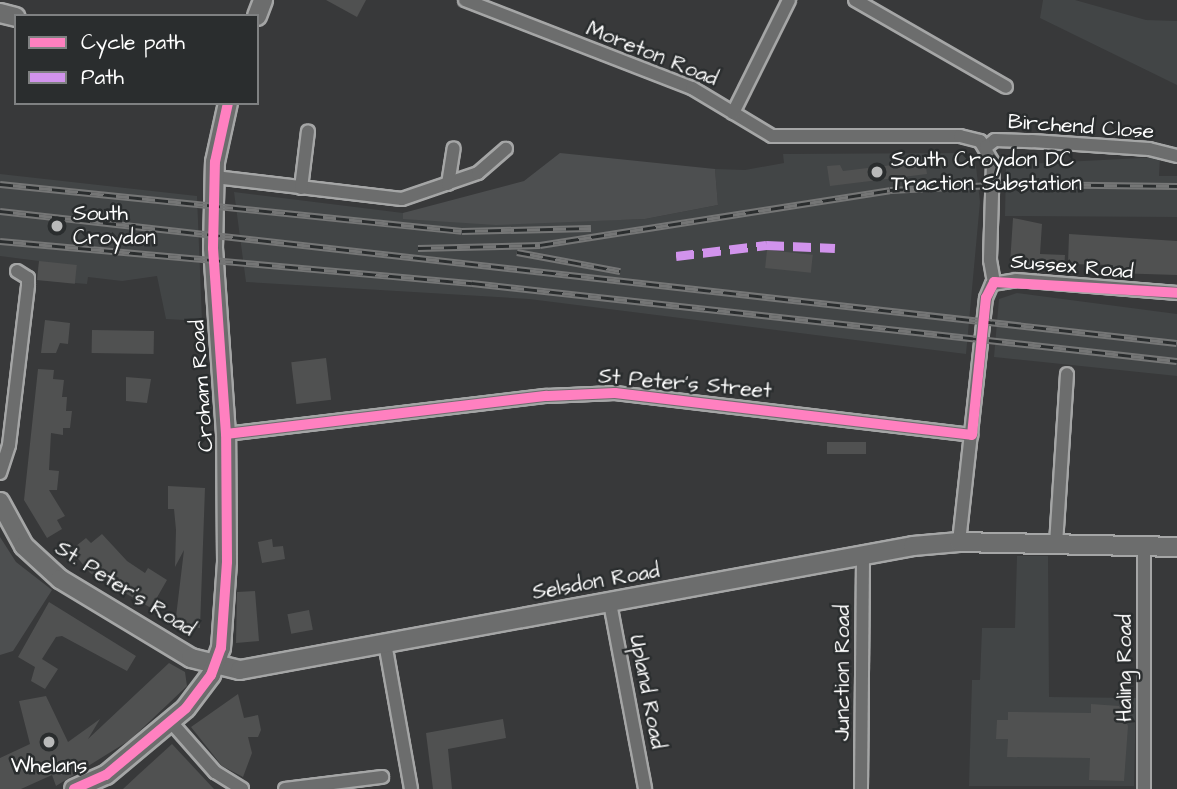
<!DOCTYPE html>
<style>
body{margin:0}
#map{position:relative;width:1177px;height:789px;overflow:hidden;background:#38393a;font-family:"Architects Daughter",sans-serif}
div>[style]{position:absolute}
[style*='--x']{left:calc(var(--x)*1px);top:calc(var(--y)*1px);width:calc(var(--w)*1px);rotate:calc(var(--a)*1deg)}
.built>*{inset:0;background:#424546}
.green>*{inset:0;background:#4d4f50}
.building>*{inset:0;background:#505151;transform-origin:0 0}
.roads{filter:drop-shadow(2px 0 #a5a6a6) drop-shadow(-2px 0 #a5a6a6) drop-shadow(0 2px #a5a6a6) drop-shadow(0 -2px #a5a6a6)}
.street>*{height:12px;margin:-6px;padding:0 6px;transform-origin:6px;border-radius:6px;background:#6c6d6d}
.secondary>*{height:18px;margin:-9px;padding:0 9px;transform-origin:9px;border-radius:9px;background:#6c6d6d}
.rail>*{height:7px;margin-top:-3.5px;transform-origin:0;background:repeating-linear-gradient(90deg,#2a2d2e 0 13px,#757676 0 26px);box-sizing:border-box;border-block:2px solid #757676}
.quiet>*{height:9px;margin-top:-4.5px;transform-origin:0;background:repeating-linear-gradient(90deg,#d193ec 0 18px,transparent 0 27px)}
.cycleway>*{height:10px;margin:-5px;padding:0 5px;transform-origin:5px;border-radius:5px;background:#ff80c0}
.dots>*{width:19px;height:19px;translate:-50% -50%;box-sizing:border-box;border:4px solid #2a2d2e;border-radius:50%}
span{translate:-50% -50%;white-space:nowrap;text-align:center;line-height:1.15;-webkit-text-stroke:5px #2a2d2e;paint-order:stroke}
.street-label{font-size:21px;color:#fff}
.poi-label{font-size:21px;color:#fff}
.left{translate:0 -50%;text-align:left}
.legend{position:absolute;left:14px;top:14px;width:245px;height:91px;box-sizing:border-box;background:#2a2d2e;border:2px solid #7f8182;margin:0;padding:9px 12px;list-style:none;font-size:21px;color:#fff}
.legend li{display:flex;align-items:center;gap:14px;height:35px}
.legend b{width:35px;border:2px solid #7f8182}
</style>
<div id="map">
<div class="built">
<div style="clip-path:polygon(1043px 0,1075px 0,1146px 20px,1177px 21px,1177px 85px,1040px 18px)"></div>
<div style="clip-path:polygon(965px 153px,976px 166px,980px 202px,966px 354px,529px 299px,246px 282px,234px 192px,403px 213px,497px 192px,547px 222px,645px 219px,718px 205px,715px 169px,745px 170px,784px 163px,783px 154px)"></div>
<div style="clip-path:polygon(1160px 157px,1159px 176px,1177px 176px,1177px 217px,1005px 216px,1006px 165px)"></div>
<div style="clip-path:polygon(0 174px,197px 196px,202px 321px,166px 319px,157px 276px,122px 281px,88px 277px,87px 284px,38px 280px,39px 261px,0 256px)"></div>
<div style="clip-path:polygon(1017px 293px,1177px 314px,1177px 376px,994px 357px,999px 299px)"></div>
<div style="clip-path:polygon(1017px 556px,1048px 556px,1049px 697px,1136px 698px,1134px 786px,969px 786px,972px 680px,980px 680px,982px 628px,1015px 628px)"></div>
</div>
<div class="green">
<div style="clip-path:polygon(560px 153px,715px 169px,718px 205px,645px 219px,496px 225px,403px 219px,403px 213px,524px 181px)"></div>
<div style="clip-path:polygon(0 537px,16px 562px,52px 590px,13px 651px,0 655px)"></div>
</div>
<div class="building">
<div style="clip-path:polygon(326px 0,366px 0,357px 17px)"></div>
<div style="clip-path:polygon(925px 161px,927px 174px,830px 186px,827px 166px,840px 165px,843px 171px)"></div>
<div style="clip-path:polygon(1013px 218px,1042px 224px,1040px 254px,1065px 255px,1064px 270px,1010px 264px)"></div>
<div style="clip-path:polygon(1069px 234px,1177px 241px,1177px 275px,1113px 273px,1113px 265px,1068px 264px)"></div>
<div style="left:767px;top:250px;width:46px;height:18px;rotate:6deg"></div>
<div style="left:39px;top:261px;width:38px;height:19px;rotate:6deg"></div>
<div style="clip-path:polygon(45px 320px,70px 323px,68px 344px,60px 343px,56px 353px,41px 353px)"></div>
<div style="left:92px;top:330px;width:62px;height:23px;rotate:1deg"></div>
<div style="left:326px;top:358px;width:42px;height:35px;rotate:83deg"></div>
<div style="clip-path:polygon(38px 369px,54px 370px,53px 379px,64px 380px,62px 397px,67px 397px,66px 411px,72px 411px,70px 428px,63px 428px,63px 435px,51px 433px,49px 470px,59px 471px,57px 490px,49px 490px,65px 516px,57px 520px,62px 529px,47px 538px,24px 500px)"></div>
<div style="clip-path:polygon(126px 377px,151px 379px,147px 403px,126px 401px)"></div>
<div style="left:827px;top:442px;width:39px;height:12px"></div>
<div style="clip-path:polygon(168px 486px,205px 488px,200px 628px,175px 625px,184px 550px,175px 567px,176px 530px,174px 509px,168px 509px)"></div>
<div style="clip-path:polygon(102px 534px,127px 561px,145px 573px,148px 568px,167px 580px,151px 608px,90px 573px,71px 550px,86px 538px,91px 543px)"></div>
<div style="clip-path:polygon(272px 539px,273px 547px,283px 546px,285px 559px,262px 563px,258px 542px)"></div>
<div style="clip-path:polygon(255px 591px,259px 641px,236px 643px,237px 592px)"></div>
<div style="clip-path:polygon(49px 602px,136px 656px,127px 671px,62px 636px,56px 637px,42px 659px,58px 669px,45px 689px,31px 681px,35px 667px,18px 657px)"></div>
<div style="left:309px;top:610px;width:20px;height:22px;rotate:79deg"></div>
<div style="clip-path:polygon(169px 663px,185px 672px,187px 686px,130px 740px,56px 786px,52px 775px,21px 789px,0 789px,0 758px,30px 744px,19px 701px,46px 696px,68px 742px,100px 719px,88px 739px)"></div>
<div style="clip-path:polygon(238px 694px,244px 718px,258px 715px,261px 730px,258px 737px,248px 737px,252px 753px,243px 777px,222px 766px,191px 727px)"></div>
<div style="clip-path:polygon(1091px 704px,1119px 706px,1128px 726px,1124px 781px,1089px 780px,1090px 758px,1007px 757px,1008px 739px,996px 739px,997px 720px,1008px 720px,1008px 712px,1091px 713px)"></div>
<div style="clip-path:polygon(503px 719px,506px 738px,448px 749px,452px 789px,433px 789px,426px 733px)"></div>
<div style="clip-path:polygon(172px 744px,214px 789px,123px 789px,138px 775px)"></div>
</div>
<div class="roads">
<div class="street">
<div style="--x:465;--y:0;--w:243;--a:21.2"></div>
<div style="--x:692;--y:88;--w:93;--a:31"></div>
<div style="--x:772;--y:136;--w:188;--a:0"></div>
<div style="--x:960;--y:136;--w:21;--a:14"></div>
<div style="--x:980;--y:141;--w:26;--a:59"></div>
<div style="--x:993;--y:163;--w:97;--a:91.8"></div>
<div style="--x:990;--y:260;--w:22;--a:80"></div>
<div style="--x:855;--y:0;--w:174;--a:29.9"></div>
<div style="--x:733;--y:113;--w:126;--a:-63.6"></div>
<div style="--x:986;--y:147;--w:11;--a:-38"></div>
<div style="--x:995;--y:140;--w:37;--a:2"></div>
<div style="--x:1032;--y:141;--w:117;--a:3.9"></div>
<div style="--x:1149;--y:149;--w:29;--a:14"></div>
<div style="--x:215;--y:177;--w:188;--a:6.7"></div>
<div style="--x:402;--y:199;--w:80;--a:-18.9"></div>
<div style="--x:478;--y:173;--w:37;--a:-41"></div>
<div style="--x:448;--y:184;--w:36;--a:-81"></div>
<div style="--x:301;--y:188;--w:57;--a:-83"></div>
<div style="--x:226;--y:434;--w:323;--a:-6.8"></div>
<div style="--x:547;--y:396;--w:68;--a:-2.5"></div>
<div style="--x:615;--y:393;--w:359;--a:6.7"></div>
<div style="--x:0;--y:473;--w:29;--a:-72"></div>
<div style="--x:9;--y:445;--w:161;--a:-83.2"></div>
<div style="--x:28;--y:285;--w:7;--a:-90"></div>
<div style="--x:28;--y:278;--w:13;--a:-148"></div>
<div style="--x:959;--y:542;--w:245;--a:-83.7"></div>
<div style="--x:986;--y:298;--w:15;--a:-67"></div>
<div style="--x:992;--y:284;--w:24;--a:-9"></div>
<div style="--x:1016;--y:280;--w:162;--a:4.6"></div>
<div style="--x:1056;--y:544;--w:170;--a:-86.3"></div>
<div style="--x:610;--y:603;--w:189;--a:79.3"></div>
<div style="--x:385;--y:643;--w:148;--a:79.9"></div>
<div style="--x:171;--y:722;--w:67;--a:48.7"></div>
<div style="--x:215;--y:772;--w:32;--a:32"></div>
<div style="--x:285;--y:789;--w:98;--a:-7.1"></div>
<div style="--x:861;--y:789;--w:232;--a:-89.5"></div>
<div style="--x:1144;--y:789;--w:243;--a:-90"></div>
</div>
<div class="secondary">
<div style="--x:0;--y:13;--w:16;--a:14"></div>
<div style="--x:257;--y:16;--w:17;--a:-69"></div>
<div style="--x:0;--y:502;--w:50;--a:61.4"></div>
<div style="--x:24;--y:546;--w:49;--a:42.5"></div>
<div style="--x:60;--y:579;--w:153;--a:31.1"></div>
<div style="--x:191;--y:658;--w:50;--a:13.8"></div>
<div style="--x:240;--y:670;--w:684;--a:-10.44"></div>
<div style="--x:913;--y:546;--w:46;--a:-5"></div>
<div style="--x:959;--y:542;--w:218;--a:1.3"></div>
<div style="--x:74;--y:789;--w:35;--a:-24"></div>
<div style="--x:106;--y:775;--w:104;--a:-39.9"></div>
<div style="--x:186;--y:708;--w:41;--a:-52.9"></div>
<div style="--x:211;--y:675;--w:29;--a:-70"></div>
<div style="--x:221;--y:648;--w:86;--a:-86"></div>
<div style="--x:227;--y:562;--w:128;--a:-90.4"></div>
<div style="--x:226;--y:434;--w:186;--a:-94"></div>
<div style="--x:213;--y:248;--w:86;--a:-88.7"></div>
<div style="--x:215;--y:162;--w:60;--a:-77.6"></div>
</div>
</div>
<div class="rail">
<div style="--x:0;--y:184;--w:464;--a:5.8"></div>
<div style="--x:462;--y:231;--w:129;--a:-1.3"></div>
<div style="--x:0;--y:211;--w:1184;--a:6.4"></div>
<div style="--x:0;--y:241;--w:474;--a:5.1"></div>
<div style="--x:472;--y:283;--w:709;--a:6.31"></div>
<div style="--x:418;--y:248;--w:122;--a:-1.4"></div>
<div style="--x:540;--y:245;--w:354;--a:-8.9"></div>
<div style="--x:890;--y:190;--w:123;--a:-2.8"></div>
<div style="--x:1013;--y:184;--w:164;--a:0.7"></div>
<div style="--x:517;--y:252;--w:105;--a:10.5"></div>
</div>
<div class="quiet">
<div style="--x:676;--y:256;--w:91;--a:-7"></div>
<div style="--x:766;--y:245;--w:69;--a:2.5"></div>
</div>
<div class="cycleway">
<div style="--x:226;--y:434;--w:323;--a:-6.8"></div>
<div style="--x:547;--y:396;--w:68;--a:-2.5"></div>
<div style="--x:615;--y:393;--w:359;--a:6.7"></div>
<div style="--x:972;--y:435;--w:138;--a:-84.2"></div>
<div style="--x:986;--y:298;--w:18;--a:-63"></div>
<div style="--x:994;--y:282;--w:183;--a:3.4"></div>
<div style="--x:74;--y:789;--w:35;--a:-24"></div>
<div style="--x:106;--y:775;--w:104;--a:-39.9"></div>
<div style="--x:186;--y:708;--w:41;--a:-52.9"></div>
<div style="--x:211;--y:675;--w:29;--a:-70"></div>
<div style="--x:221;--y:648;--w:86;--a:-86"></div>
<div style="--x:227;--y:562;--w:128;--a:-90.4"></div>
<div style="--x:226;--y:434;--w:186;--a:-94"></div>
<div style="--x:213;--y:248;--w:86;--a:-88.7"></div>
<div style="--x:215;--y:162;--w:60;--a:-77.6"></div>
</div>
<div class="dots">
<div style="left:877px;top:172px;background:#b9baba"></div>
<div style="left:57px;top:226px;background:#b9baba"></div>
<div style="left:49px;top:742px;background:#b9baba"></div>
</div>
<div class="street-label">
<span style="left:652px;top:54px;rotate:22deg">Moreton Road</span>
<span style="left:1081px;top:127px;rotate:4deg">Birchend Close</span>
<span style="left:1072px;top:267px;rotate:5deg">Sussex Road</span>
<span style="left:685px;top:384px;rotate:5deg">St Peter's Street</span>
<span style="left:202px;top:386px;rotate:-94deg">Croham Road</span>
<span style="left:596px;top:582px;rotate:-10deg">Selsdon Road</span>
<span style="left:125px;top:589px;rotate:32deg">St. Peter's Road</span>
<span style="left:1125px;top:668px;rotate:-90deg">Haling Road</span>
<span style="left:843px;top:673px;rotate:-90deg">Junction Road</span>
<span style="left:647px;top:692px;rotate:79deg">Upland Road</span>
</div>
<div class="poi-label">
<span class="left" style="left:891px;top:172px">South Croydon DC<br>Traction Substation</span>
<span class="left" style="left:73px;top:226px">South<br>Croydon</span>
<span style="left:49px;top:766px">Whelans</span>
</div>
<ul class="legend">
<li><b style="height:9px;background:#ff80c0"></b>Cycle path</li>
<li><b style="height:9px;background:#d193ec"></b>Path</li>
</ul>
</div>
